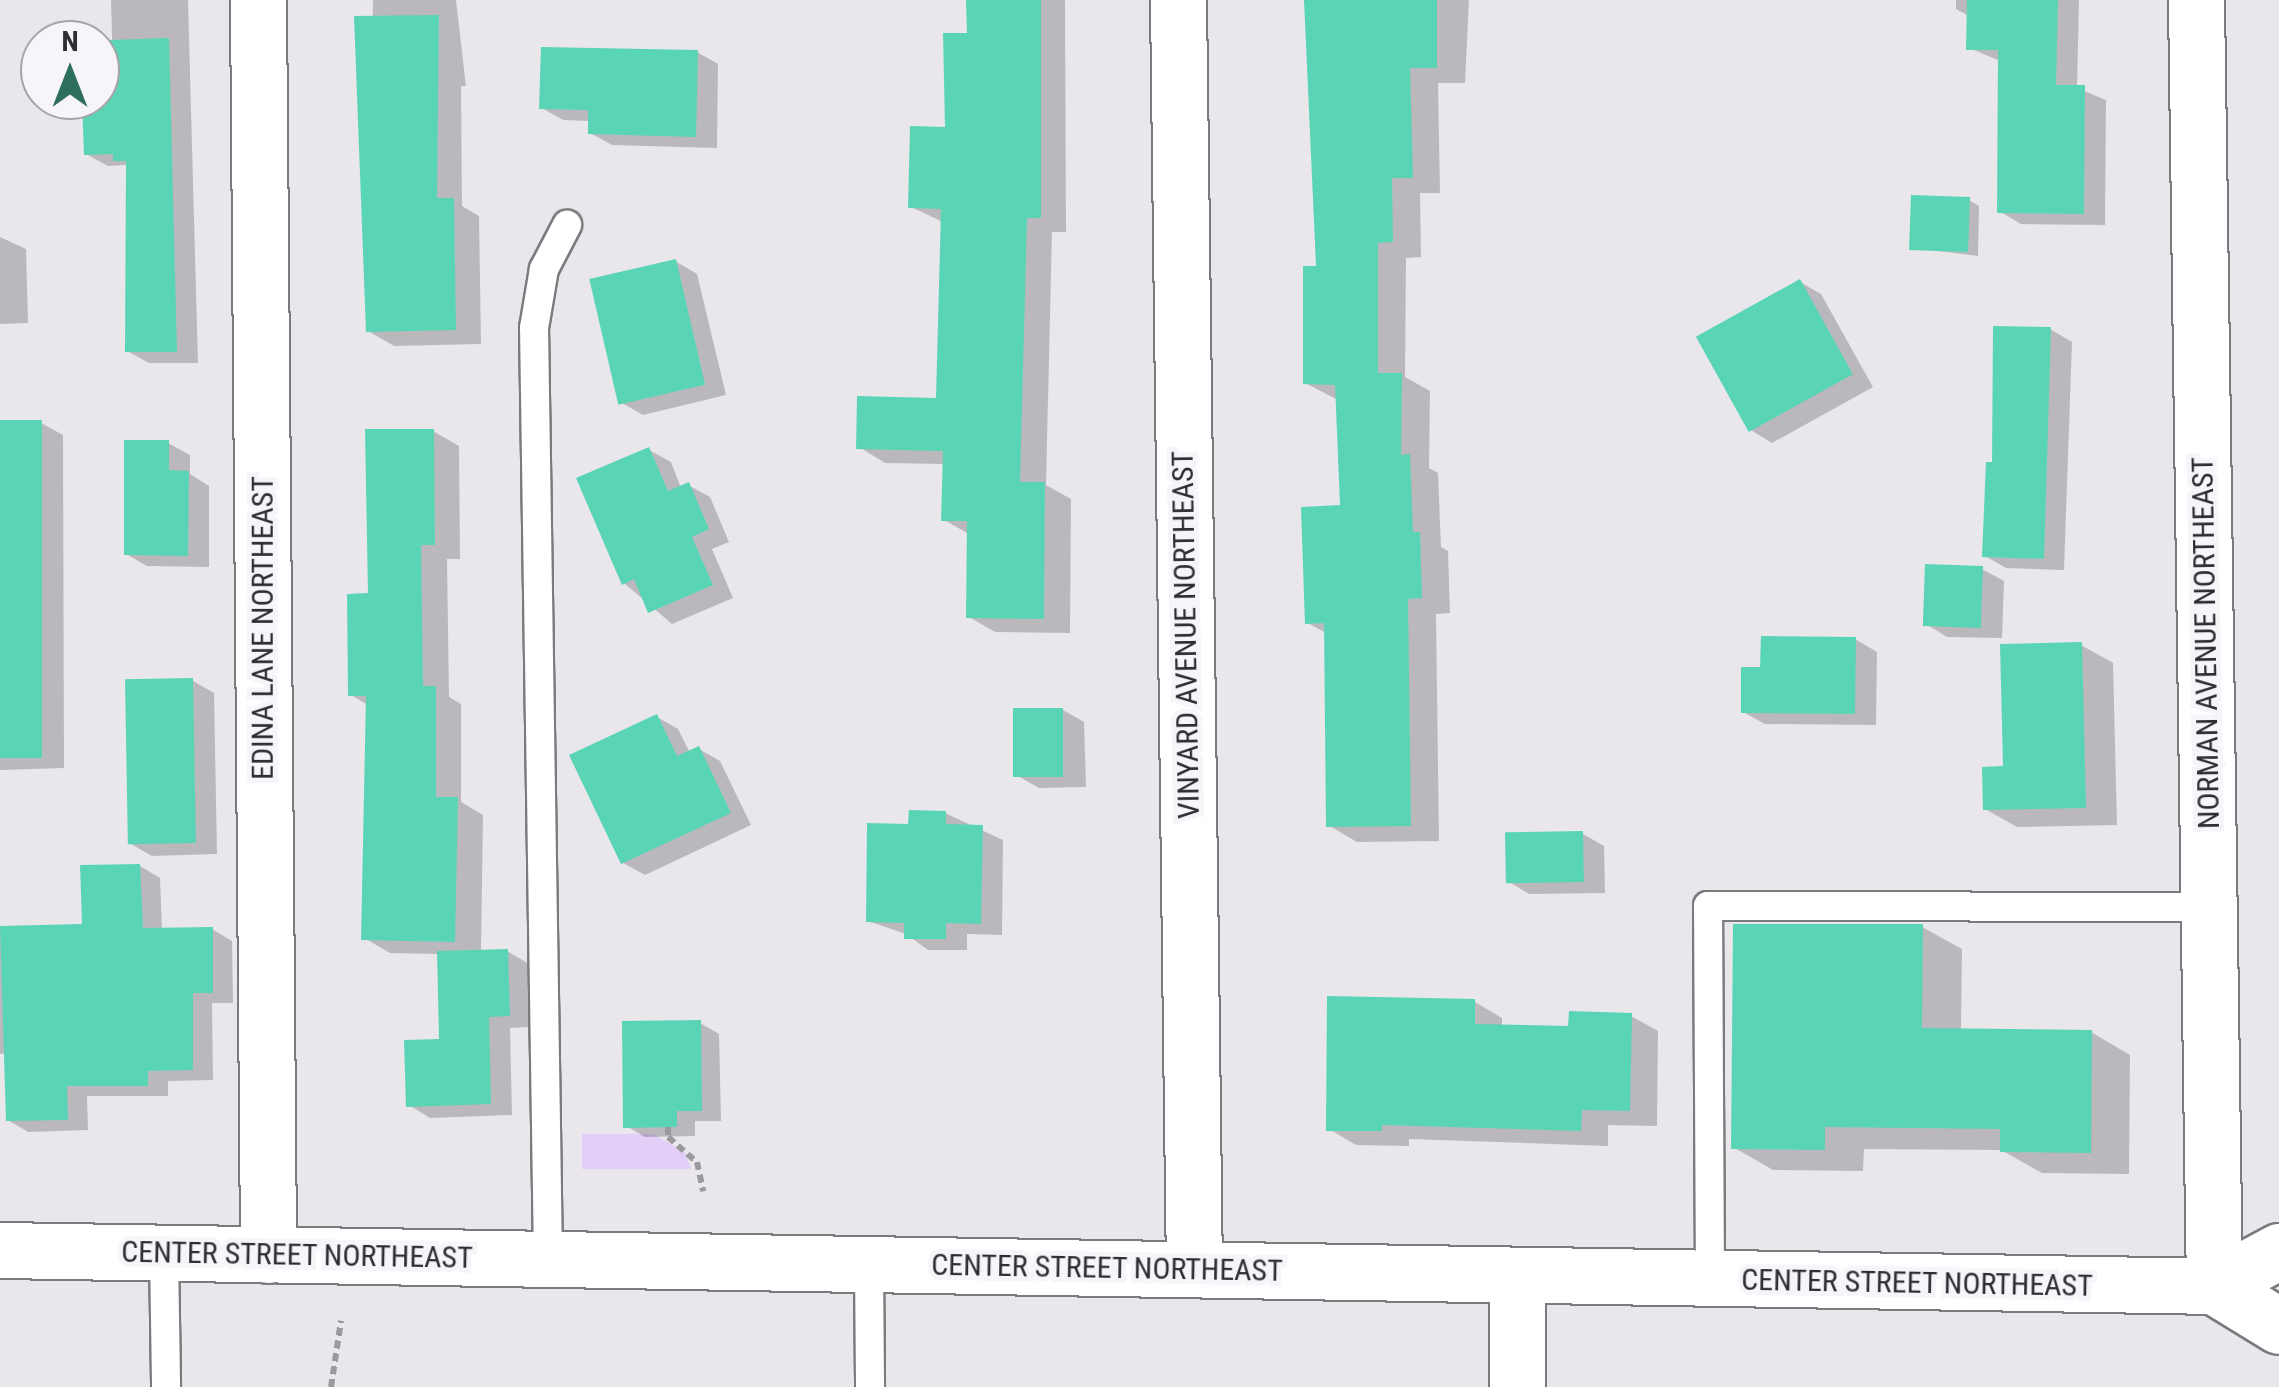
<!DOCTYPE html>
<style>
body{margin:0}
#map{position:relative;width:2279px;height:1387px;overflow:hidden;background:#e9e7ec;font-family:"Roboto Condensed",sans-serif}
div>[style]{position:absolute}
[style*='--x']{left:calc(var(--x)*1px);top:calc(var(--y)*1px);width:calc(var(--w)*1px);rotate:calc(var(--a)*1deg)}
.green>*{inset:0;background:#e2cff8}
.shadow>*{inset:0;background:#0003}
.building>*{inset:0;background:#59d5b6;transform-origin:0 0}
.path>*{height:6px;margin-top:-3px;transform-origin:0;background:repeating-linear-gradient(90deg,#9b999d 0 8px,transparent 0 13px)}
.roads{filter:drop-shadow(2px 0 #7c7a7e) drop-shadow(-2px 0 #7c7a7e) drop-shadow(0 2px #7c7a7e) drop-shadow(0 -2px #7c7a7e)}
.service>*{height:28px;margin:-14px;padding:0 14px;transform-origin:14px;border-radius:14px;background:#fff}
.minor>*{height:55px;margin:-27.5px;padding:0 27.5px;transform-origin:27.5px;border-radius:27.5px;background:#fff}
.secondary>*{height:55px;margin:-27.5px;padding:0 27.5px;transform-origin:27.5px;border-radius:27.5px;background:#fff}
span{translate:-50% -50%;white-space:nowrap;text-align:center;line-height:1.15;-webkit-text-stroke:10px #f7f4fa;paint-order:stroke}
.street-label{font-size:30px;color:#2e2d2f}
.north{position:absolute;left:20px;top:20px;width:100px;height:100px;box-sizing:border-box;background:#f7f4fa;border:2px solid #a7a4a9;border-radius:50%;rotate:0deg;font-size:28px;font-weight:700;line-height:40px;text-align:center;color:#2e2d2f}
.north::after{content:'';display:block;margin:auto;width:35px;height:45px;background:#2d6e5d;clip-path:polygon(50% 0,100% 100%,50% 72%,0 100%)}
</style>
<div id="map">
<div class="green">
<div style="clip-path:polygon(582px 1134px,653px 1134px,685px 1152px,691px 1169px,582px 1169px)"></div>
</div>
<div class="shadow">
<div style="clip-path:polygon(111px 0,188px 0,198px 363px,149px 363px,127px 351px,126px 165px,108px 166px,86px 154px,85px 100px,100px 100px,100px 74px,113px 73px)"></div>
<div style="clip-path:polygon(373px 0,456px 0,466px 86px,461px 86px,462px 206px,479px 216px,481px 344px,394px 346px,368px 331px)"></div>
<div style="clip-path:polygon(969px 0,1065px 0,1066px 232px,1052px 232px,1046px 485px,1071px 499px,1070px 633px,995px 632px,969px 617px,969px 534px,944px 520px,945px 464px,885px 463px,859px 447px,939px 401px,943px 222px,911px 207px,948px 129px,969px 36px)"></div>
<div style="clip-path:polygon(1307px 0,1469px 0,1465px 83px,1438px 83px,1440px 193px,1420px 193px,1421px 257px,1406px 258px,1405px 377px,1430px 391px,1429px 468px,1438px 473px,1441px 547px,1448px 551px,1450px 613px,1436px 614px,1439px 841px,1357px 842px,1328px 825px,1326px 633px,1308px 623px,1342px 507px,1338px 400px,1305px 383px,1319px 269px)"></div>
<div style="clip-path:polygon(1956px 0,2079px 0,2077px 88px,2106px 100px,2105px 225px,2021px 224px,1999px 211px,2000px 61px,1969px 48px,1969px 16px,1956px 9px)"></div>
<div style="clip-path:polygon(697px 52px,718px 64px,717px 148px,612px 145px,590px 133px,590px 121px,563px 120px,542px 108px)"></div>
<div style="clip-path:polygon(1969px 200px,1979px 206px,1978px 256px,1913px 248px)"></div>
<div style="clip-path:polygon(0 237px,26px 249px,28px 323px,0 324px)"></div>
<div style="clip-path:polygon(675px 261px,697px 274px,726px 395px,643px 415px,622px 403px)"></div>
<div style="clip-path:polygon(1800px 282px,1821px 294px,1873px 387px,1772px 443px,1751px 430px)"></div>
<div style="clip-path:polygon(2050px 329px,2072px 342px,2064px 570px,2006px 568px,1985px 556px,1995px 464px)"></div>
<div style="clip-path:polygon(0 422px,41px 423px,63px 435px,64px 768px,0 770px)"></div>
<div style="clip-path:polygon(433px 431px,459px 446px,460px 559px,447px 559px,449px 697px,461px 704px,461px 802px,483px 815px,481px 952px,507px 951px,529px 964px,531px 1027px,510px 1028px,512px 1115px,430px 1118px,409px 1105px,442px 1041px,439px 954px,390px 953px,364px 938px,368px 705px,351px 695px,370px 596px)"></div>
<div style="clip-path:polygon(168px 443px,190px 455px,190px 474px,209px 486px,209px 567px,147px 566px,126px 554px)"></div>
<div style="clip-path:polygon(649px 450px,671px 462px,681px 488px,688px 485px,710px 497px,729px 542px,712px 549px,733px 598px,672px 624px,624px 583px)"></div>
<div style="clip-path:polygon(1982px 569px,2004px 581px,2002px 638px,1947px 637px,1926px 624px)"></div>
<div style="clip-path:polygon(1855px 639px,1877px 652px,1876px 725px,1765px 724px,1743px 712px,1763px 670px)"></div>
<div style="clip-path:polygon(2081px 645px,2113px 663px,2117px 825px,2017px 827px,1985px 809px)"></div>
<div style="clip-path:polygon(193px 681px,214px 693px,217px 854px,152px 856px,131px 844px)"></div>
<div style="clip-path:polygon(1063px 710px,1084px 722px,1086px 787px,1039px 788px,1018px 776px)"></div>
<div style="clip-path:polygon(657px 717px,678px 729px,690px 753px,699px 749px,720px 761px,751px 825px,645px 875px,623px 863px)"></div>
<div style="clip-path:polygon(945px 813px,1003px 840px,1002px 935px,967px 934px,967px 950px,928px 950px,906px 934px,868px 921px,911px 826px)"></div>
<div style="clip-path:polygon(1583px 834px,1604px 846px,1605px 893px,1529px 894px,1508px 881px)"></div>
<div style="clip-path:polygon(140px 866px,160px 878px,162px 930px,212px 929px,232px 941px,233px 1003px,212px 1003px,213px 1080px,168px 1081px,168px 1096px,87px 1096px,88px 1130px,28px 1132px,8px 1120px,6px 1053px,0 1054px,0 929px,85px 926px)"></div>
<div style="clip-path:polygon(1922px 927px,1962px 949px,1961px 1031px,2091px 1032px,2130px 1055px,2129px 1174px,2042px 1173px,2001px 1150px,1864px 1149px,1863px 1171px,1773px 1170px,1733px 1147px)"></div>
<div style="clip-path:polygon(1475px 1002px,1502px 1018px,1502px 1027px,1571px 1028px,1631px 1016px,1658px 1031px,1657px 1126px,1608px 1125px,1608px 1146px,1409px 1139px,1409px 1146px,1356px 1145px,1329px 1129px)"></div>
<div style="clip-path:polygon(700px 1023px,719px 1034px,721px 1121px,695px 1121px,695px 1136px,645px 1137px,626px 1126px)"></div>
</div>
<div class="building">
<div style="clip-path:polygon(966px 0,1041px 0,1041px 218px,1027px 218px,1020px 482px,1045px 482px,1044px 619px,966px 618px,967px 521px,941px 521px,943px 451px,856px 449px,857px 396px,936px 398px,941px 209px,908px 208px,910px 126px,945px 127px,943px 33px,967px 33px)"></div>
<div style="clip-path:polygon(1304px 0,1437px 0,1437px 68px,1410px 68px,1413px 178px,1392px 178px,1393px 242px,1378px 243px,1378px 373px,1402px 373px,1401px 455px,1410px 454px,1413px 532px,1420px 532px,1422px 598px,1408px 599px,1411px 826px,1326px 827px,1324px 623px,1305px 624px,1301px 507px,1340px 505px,1335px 385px,1303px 384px,1303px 266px,1316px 266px)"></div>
<div style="clip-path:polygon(1967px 0,2058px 0,2056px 85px,2085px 85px,2084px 214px,1997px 213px,1998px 50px,1966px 50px)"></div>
<div style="clip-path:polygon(439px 15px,437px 198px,454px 198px,456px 330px,366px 332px,354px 16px)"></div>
<div style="clip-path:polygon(169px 38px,177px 352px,125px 352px,126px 161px,113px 161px,113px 154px,84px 155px,82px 100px,100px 100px,100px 71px,110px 71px,110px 40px)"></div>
<div style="clip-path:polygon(541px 47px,698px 50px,696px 137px,588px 134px,588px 110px,539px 109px)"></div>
<div style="left:1911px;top:195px;width:59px;height:55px;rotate:2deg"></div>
<div style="left:676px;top:259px;width:129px;height:89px;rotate:77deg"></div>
<div style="left:1800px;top:279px;width:109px;height:119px;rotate:61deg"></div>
<div style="clip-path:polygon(1993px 326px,2051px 327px,2044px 559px,1982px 557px,1986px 462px,1992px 462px)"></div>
<div style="left:0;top:420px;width:42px;height:338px"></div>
<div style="clip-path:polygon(365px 429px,434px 429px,435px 545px,421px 545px,423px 686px,436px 686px,436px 797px,458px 797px,455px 942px,361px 940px,366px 696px,348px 696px,347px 594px,368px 593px)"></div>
<div style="clip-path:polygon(124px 440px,169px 440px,169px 470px,189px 471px,188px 556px,124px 555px)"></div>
<div style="clip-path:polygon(649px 447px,668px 491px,689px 482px,709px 529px,692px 537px,713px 585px,648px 613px,634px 579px,622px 585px,576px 478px)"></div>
<div style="left:1925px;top:564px;width:58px;height:62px;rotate:2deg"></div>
<div style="clip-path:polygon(1761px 636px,1856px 637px,1855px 714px,1741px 713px,1741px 667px,1760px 667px)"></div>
<div style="clip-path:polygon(2082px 642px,2086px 808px,1983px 810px,1982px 767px,2003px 766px,2000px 644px)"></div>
<div style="left:193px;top:678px;width:165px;height:68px;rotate:89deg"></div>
<div style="left:1013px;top:708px;width:50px;height:69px"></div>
<div style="clip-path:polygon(657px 714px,677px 756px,699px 746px,731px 813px,621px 864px,569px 755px)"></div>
<div style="clip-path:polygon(909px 810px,946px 811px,946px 824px,983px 825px,981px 924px,946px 923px,946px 939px,904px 939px,904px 923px,866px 922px,867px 823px,908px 824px)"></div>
<div style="left:1583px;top:831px;width:51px;height:78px;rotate:89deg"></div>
<div style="clip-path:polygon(140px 864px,143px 928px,213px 927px,213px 993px,193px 993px,193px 1070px,148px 1071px,148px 1086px,67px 1086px,68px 1120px,6px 1121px,0 926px,82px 924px,80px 865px)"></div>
<div style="clip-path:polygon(1733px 924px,1923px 924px,1922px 1028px,2092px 1030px,2091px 1153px,2000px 1152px,2000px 1129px,1825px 1127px,1825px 1150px,1731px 1149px)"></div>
<div style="clip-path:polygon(508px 949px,510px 1016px,489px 1017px,491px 1104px,406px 1107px,404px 1040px,439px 1039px,437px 951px)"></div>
<div style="clip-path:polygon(1327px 996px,1475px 999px,1475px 1024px,1568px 1026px,1569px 1011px,1632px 1013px,1630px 1111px,1582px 1110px,1581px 1131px,1382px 1125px,1382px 1131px,1326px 1131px)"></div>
<div style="clip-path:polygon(701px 1020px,702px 1111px,677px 1111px,677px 1127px,623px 1128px,622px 1021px)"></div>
</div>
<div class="path">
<div style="--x:668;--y:1127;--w:10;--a:90"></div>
<div style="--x:668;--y:1137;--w:38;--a:41"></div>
<div style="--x:697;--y:1162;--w:30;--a:78"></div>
<div style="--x:331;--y:1387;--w:67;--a:-81.4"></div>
</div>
<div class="roads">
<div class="service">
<div style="--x:164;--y:1254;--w:133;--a:89.1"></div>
<div style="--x:548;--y:1259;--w:931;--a:-90.86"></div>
<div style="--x:534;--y:328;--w:60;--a:-80.4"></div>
<div style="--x:544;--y:269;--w:50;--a:-62.4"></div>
<div style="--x:869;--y:1265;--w:122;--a:89.5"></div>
<div style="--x:1710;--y:1281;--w:375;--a:-90.3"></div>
<div style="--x:1708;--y:906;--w:502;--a:0.11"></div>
</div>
<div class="minor">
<div style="--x:258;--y:0;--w:1255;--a:89.54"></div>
<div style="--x:1178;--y:0;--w:1269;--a:89.28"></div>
<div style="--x:2196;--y:0;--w:1286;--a:89.2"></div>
<div style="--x:1517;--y:1387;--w:111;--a:-90"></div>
</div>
<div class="secondary">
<div style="--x:0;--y:1250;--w:2214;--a:0.93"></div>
<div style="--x:2214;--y:1286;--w:74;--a:-28.3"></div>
<div style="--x:2214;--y:1286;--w:76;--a:31.6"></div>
</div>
</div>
<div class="street-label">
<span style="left:263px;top:628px;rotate:-90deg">EDINA LANE NORTHEAST</span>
<span style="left:1186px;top:635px;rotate:-91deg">VINYARD AVENUE NORTHEAST</span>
<span style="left:2206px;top:643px;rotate:-91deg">NORMAN AVENUE NORTHEAST</span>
<span style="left:297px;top:1255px;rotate:1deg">CENTER STREET NORTHEAST</span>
<span style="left:1107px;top:1268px;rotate:1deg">CENTER STREET NORTHEAST</span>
<span style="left:1917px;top:1283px;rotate:1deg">CENTER STREET NORTHEAST</span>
</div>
<div class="north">N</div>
</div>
